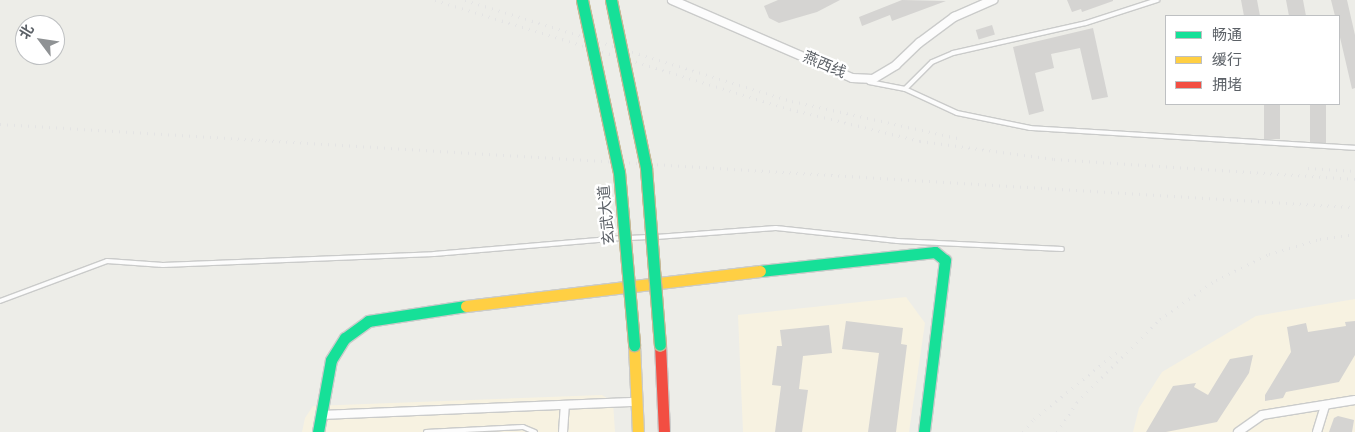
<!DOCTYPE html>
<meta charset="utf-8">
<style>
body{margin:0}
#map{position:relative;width:1355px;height:432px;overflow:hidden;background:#edede8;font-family:Overpass,"Noto Sans SC",sans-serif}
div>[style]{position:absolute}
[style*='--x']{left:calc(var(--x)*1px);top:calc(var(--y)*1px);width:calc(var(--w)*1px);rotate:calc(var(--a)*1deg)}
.commercial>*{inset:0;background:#f7f2e1}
.building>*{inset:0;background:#d5d4d2;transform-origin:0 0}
.roads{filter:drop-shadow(1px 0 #cacbca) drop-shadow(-1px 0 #cacbca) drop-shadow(0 1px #cacbca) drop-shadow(0 -1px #cacbca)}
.lane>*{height:4px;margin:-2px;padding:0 2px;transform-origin:2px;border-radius:2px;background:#fcfcfc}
.street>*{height:8px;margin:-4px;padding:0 4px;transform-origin:4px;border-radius:4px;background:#fcfcfc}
.fast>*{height:11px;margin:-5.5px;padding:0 5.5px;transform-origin:5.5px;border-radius:5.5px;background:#16e098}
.slow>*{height:11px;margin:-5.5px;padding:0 5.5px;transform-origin:5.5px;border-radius:5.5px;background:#ffcf43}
.jam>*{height:11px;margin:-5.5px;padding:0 5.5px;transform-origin:5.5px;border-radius:5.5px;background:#f24e42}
.rail>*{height:3px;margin-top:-1.5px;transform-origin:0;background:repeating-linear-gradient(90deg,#e4e4e4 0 1px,transparent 0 7px)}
.bridges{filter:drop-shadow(1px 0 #c5b794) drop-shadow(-1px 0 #c5b794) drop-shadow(0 1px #c5b794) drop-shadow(0 -1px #c5b794)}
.fast-bridge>*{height:11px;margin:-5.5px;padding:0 5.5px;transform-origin:5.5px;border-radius:5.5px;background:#16e098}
span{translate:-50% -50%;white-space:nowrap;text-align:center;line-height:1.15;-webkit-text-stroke:4.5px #fff;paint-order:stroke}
.street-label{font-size:15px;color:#5c6167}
.legend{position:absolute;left:1165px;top:15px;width:175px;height:90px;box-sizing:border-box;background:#fff;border:1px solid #bec0c2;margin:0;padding:6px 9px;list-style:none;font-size:15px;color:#5c6167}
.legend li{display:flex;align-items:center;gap:10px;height:25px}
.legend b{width:25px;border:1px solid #bec0c2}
.north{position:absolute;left:15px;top:15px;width:50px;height:50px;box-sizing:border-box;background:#fff;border:1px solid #bec0c2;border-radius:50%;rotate:301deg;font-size:14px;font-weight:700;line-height:20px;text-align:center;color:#5c6167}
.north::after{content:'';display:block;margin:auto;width:18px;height:22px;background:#8f9294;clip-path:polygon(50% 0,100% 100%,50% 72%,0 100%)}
</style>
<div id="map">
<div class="commercial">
<div style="clip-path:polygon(906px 297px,925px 323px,909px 432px,743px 432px,738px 315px)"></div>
<div style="clip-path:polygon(1355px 299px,1355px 432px,1133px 432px,1139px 408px,1162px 372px,1256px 316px)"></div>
<div style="clip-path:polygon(602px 395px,613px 402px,615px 432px,302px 432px,305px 418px,313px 406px)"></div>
</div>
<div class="building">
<div style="clip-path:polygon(778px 0,840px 0,817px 12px,779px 23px,769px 18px,764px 6px)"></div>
<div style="clip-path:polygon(902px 0,946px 1px,892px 21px,890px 15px,862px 26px,859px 17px)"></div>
<div style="clip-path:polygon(1067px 0,1113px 0,1113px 1px,1082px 12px,1081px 9px,1072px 12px)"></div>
<div style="clip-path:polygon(1241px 0,1257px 0,1260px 16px,1244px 16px)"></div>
<div style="clip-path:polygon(1286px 0,1303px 0,1306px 16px,1289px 16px)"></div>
<div style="clip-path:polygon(1331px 0,1347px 0,1355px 35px,1355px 88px,1352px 89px,1339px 33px,1339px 16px,1335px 16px)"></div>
<div style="left:992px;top:25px;width:10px;height:17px;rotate:73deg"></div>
<div style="clip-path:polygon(1093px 28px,1108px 97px,1092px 100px,1080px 48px,1051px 54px,1054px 68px,1035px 73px,1044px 111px,1029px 115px,1013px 47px)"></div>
<div style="left:1264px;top:104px;width:16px;height:35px"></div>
<div style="left:1310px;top:104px;width:16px;height:39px"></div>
<div style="clip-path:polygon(846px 321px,903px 328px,901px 344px,907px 345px,896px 432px,868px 432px,879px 353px,842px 349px)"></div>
<div style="clip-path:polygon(1355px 321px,1355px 355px,1339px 382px,1286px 392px,1283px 398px,1265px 401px,1265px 395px,1291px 352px,1287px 327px,1306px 323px,1308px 332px,1346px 326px,1345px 322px)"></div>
<div style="clip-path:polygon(829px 325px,832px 353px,803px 356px,799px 389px,808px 390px,802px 432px,775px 432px,781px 386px,772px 385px,777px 346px,782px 346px,780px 330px)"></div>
<div style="clip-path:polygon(1253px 355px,1249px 373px,1217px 422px,1166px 432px,1146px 432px,1173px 386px,1196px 383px,1194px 387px,1208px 395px,1230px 359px)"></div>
<div style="clip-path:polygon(1338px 416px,1354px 420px,1352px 432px,1329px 432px,1334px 418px)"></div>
</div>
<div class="roads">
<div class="lane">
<div style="--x:869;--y:82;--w:37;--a:11"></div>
<div style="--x:905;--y:89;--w:57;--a:24.8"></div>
<div style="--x:957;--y:113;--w:75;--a:11.6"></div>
<div style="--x:1030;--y:128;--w:326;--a:3.5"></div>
<div style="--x:905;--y:89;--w:38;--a:-45"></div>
<div style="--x:932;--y:62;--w:23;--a:-23"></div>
<div style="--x:953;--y:53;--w:136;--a:-12.7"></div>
<div style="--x:1086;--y:23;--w:75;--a:-17.9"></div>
<div style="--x:656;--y:237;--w:120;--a:-4.3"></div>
<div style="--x:776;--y:228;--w:122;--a:6.1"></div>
<div style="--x:897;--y:241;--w:165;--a:2.8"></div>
<div style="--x:628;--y:238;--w:21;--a:-3"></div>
<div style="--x:0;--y:301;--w:114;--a:-20.5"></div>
<div style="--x:107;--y:261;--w:56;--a:4.1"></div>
<div style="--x:163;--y:265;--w:271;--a:-2.3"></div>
<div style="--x:434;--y:254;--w:188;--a:-4.9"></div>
<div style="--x:426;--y:432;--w:97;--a:-3"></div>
<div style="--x:523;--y:427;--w:13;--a:23"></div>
</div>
<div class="street">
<div style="--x:672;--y:0;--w:196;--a:23.4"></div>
<div style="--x:852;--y:78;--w:21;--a:3"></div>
<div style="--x:873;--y:79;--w:27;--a:-31"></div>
<div style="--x:896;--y:65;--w:32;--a:-44"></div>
<div style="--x:919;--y:43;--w:44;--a:-36.6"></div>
<div style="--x:954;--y:17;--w:43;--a:-23.6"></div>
<div style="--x:321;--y:415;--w:316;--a:-2.4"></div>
<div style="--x:563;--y:432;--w:26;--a:-86"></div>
<div style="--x:1238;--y:432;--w:29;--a:-35"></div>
<div style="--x:1262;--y:415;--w:94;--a:-9.2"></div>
<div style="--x:1317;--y:432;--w:28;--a:-73"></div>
</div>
<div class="fast">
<div style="--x:760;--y:271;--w:176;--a:-6.2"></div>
<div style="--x:935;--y:252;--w:13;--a:39"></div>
<div style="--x:945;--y:260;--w:173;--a:97"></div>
<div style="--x:318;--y:432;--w:73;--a:-79.8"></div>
<div style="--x:331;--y:360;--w:26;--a:-58"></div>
<div style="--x:345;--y:338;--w:29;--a:-36"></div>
<div style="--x:368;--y:321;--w:99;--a:-8.7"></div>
</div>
<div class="slow">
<div style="--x:466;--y:306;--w:296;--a:-6.8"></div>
<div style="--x:634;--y:345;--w:87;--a:87.4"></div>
</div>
<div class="jam">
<div style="--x:660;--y:344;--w:88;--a:87.4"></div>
</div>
</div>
<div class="rail">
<div style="--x:435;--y:0;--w:371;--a:17.1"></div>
<div style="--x:790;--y:109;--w:134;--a:13.8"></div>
<div style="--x:920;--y:141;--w:135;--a:7.7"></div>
<div style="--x:1054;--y:159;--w:302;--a:3.8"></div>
<div style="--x:465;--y:0;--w:342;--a:17.2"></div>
<div style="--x:792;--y:101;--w:174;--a:12.6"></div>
<div style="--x:0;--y:124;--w:1358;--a:3.51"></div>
<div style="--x:1308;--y:168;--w:47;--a:3.7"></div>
<div style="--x:1023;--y:432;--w:17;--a:-50"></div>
<div style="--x:1034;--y:419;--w:108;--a:-39"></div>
<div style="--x:1057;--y:432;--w:36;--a:-56"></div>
<div style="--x:1077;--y:402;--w:117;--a:-45"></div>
<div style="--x:1160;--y:319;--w:68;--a:-34.9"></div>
<div style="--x:1216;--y:280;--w:59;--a:-26.1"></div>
<div style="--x:1269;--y:254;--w:53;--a:-16.4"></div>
<div style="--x:1320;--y:239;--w:35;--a:-8"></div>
</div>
<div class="bridges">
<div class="fast-bridge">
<div style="--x:582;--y:0;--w:176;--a:77.9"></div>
<div style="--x:619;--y:172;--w:174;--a:85"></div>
<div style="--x:611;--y:0;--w:172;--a:78.2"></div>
<div style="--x:646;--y:168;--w:177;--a:85.5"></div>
</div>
</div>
<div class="street-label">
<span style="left:824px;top:66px;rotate:23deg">燕西线</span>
<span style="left:608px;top:215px;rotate:-95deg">玄武大道</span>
</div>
<ul class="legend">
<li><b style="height:6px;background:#16e098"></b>畅通</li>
<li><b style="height:6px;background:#ffcf43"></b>缓行</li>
<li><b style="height:6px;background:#f24e42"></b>拥堵</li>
</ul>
<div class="north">北</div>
</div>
